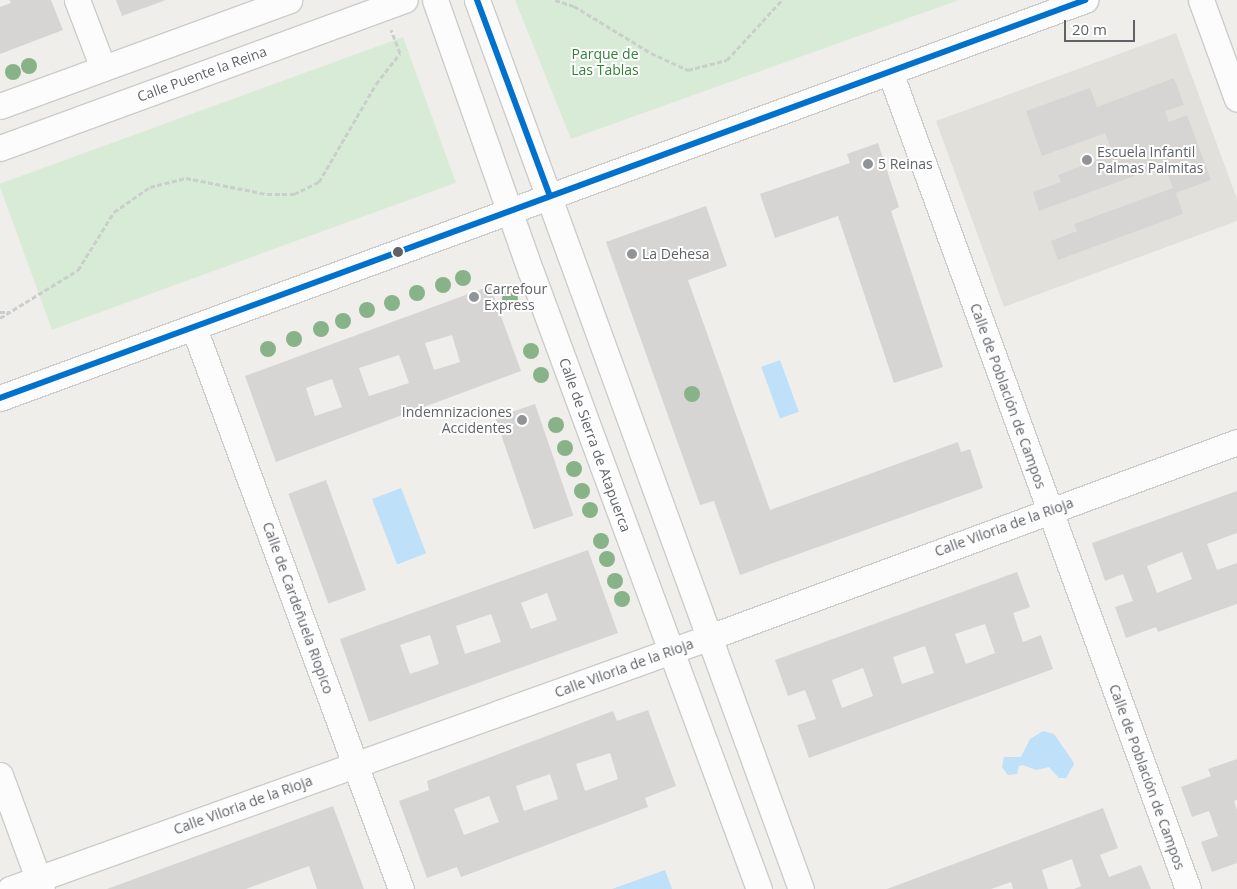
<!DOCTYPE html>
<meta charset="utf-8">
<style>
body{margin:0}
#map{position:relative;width:1237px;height:889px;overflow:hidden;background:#efeeea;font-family:"Open Sans",sans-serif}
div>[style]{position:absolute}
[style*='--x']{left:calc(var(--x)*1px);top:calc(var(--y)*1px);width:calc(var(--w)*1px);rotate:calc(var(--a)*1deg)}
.education>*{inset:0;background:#e2e0da}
.green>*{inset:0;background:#d8ebd6;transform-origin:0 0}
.water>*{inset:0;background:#bfe0f9;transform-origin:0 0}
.building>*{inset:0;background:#d6d5d3;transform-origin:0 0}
.path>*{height:3px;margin-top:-1.5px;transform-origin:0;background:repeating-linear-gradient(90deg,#cacfcc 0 5px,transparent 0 7.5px)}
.roads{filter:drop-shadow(1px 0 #cbcccc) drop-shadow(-1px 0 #cbcccc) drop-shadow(0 1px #cbcccc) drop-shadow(0 -1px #cbcccc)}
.street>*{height:25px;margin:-12.5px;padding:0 12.5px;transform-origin:12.5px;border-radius:12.5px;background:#fdfcfc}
.bus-1>*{height:6px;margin:-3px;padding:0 3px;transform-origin:3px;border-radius:3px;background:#0072ce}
.trees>*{width:16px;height:16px;margin:-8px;border-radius:50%;background:#88b388}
.dots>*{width:14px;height:14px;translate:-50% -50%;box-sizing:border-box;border:2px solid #fff;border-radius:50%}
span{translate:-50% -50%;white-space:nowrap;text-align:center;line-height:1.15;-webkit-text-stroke:4px #fff;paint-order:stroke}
.park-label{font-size:14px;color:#348238}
.street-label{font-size:14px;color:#5f6368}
.poi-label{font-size:14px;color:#5f6368}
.left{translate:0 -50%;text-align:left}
.right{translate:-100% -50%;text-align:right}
.scale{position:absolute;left:1064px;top:20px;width:71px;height:22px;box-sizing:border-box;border:2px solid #5f6368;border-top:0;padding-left:6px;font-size:15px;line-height:18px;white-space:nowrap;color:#5f6368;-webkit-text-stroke:4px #fff;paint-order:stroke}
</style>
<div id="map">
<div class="education">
<div style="clip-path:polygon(1176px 33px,1237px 199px,1237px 221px,1004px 307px,936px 121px)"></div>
</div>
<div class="green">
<div style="clip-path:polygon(515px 0,959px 0,571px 139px)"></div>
<div style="left:403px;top:37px;width:155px;height:430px;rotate:70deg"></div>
</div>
<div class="water">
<div style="left:780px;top:360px;width:55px;height:20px;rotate:70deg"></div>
<div style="left:401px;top:488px;width:70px;height:31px;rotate:69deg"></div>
<div style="clip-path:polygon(1043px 731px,1054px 734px,1072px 760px,1074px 764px,1066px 778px,1059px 778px,1049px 767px,1036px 770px,1023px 765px,1019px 766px,1017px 774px,1008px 775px,1002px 767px,1004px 757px,1021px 757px,1030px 739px)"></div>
<div style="clip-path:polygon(665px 870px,672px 889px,612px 889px)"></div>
</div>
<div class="building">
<div style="clip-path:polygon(10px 0,51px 0,63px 30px,0 54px,0 7px,11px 3px)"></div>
<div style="clip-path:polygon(116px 0,166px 0,122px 16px)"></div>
<div style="clip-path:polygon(1174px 78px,1184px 105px,1165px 111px,1169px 122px,1187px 115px,1211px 180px,1176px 193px,1183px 214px,1058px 260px,1051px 241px,1077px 231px,1074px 224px,1173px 188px,1164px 165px,1039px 211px,1033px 192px,1061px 182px,1058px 175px,1113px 154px,1105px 133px,1042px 156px,1026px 111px,1090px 88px,1097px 107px)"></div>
<div style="clip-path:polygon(878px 143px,899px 207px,891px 211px,943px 367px,894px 383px,838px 216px,775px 238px,760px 194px,850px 163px,847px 154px)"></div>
<div style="clip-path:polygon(706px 206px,727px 266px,688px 280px,770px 510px,958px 442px,961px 452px,970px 449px,983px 488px,740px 575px,714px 501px,700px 505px,606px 242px)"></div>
<div style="clip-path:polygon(evenodd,490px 286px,521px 371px,276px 462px,245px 376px,490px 286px,452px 335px,460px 362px,434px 370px,425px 343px,452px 335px,490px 286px,399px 355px,409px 383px,369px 396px,359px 368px,399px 355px,490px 286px,332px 379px,342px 407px,315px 416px,306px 388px,332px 379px)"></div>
<div style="left:535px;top:404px;width:118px;height:42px;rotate:71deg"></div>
<div style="left:326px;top:480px;width:117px;height:40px;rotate:70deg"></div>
<div style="clip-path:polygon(evenodd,1237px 491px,1237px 533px,1207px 544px,1217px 570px,1237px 563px,1237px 604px,1158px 632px,1156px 627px,1126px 638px,1115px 607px,1133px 601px,1123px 574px,1105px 581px,1092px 543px,1237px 491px,1182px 552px,1192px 579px,1157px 593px,1147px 566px,1182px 552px)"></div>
<div style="clip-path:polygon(evenodd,588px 550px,618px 633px,369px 722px,340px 639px,588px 550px,547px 593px,557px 620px,531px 629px,521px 603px,547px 593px,588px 550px,491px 614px,501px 642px,465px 654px,456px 626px,491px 614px,588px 550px,430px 635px,439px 664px,410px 674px,400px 645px,430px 635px)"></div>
<div style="clip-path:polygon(evenodd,1017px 572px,1030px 607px,1013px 613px,1023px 642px,1041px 635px,1053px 669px,809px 758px,797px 725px,816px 719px,805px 690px,788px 696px,775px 660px,1017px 572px,985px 624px,995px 653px,966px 664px,955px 634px,985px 624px,1017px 572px,925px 646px,934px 673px,902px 684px,893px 657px,925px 646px,1017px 572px,863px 668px,873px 696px,842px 708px,832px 680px,863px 668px)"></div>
<div style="clip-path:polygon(evenodd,648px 710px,676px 786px,645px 798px,648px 807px,461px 877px,457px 867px,427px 878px,399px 801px,429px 790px,427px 781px,613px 711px,617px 721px,648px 710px,610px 753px,618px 779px,585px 791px,576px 764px,610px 753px,648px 710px,550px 774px,558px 799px,524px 811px,516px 786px,550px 774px,648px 710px,489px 796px,499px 822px,464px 835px,454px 809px,489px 796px)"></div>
<div style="clip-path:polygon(1237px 759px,1237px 800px,1234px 801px,1237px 810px,1237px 863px,1212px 872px,1201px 842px,1218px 836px,1209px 811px,1192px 817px,1181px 787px,1211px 776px,1208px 769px)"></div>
<div style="clip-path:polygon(333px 806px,364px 889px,317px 889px,309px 866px,246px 889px,107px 889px)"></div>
<div style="clip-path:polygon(1103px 808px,1118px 848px,1100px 855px,1109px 877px,1141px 865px,1151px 889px,1074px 889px,1081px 886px,1072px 859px,1042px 870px,1048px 889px,1013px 889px,1011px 882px,991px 889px,887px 889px)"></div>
</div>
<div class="path">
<div style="--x:555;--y:0;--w:20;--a:18"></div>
<div style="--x:574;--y:6;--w:90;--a:31.4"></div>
<div style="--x:651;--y:53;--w:41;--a:24.7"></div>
<div style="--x:688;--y:70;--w:40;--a:-14.4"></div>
<div style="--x:727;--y:60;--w:81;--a:-47.5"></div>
<div style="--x:0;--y:312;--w:9;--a:0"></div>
<div style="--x:0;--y:318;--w:92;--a:-31.6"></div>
<div style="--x:78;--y:270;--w:68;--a:-58.2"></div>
<div style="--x:114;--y:212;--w:44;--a:-34.8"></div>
<div style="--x:150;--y:187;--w:37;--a:-14"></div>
<div style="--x:186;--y:178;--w:83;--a:11.2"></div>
<div style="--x:267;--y:194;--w:27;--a:0"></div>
<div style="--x:294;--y:194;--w:28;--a:-26"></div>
<div style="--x:319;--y:182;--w:113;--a:-59.8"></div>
<div style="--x:376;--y:84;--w:39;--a:-52"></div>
<div style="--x:400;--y:53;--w:25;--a:-111"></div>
</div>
<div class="roads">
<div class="street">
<div style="--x:77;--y:0;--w:73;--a:69.1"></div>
<div style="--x:435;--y:0;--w:288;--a:70.6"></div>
<div style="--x:531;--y:272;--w:658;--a:69.72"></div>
<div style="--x:477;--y:0;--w:946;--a:69.98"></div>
<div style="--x:1201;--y:0;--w:105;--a:70"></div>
<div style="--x:890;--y:72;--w:870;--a:69.96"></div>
<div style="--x:0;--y:106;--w:308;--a:-20.1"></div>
<div style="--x:0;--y:148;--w:431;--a:-20.1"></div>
<div style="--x:194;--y:328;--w:598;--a:69.75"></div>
<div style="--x:0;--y:398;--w:1156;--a:-20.14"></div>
<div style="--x:0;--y:775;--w:121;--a:69.8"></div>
<div style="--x:10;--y:889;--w:741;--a:-19.8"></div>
<div style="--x:707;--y:638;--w:565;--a:-20.29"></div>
</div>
</div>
<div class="bus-1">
<div style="--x:477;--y:0;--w:209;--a:69.6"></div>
<div style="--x:0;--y:398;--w:1156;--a:-20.14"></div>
</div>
<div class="trees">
<div style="left:29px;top:66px"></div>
<div style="left:13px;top:72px"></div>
<div style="left:463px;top:278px"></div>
<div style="left:443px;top:285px"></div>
<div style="left:417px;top:293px"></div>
<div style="left:510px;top:299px"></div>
<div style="left:392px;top:303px"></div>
<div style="left:367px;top:310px"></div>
<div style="left:343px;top:321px"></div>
<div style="left:321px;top:329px"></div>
<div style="left:294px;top:339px"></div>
<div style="left:268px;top:349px"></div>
<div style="left:531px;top:351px"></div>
<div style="left:541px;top:375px"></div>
<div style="left:692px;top:394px"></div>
<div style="left:556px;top:425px"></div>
<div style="left:565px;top:448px"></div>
<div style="left:574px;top:469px"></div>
<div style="left:582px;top:491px"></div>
<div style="left:590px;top:510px"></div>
<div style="left:601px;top:541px"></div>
<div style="left:607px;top:559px"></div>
<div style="left:615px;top:581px"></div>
<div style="left:622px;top:599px"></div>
</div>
<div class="dots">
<div style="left:1087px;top:160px;background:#919496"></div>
<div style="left:868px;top:164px;background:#919496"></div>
<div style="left:398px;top:252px;background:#5f6368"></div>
<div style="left:632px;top:254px;background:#919496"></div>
<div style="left:474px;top:297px;background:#919496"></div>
<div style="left:522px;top:420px;background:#919496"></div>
</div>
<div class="park-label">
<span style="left:605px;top:62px">Parque de<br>Las Tablas</span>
</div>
<div class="street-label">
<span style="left:202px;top:74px;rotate:-20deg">Calle Puente la Reina</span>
<span style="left:1008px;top:396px;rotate:70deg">Calle de Población de Campos</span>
<span style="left:595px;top:445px;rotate:70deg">Calle de Sierra de Atapuerca</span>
<span style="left:1004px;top:527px;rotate:-20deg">Calle Viloria de la Rioja</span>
<span style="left:298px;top:608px;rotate:70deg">Calle de Cardeñuela Riopico</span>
<span style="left:624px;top:668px;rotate:-20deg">Calle Viloria de la Rioja</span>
<span style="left:1147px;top:777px;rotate:70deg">Calle de Población de Campos</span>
<span style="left:243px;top:805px;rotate:-20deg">Calle Viloria de la Rioja</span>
</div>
<div class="poi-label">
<span class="left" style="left:1097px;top:160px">Escuela Infantil<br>Palmas Palmitas</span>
<span class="left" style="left:878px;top:164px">5 Reinas</span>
<span class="left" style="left:642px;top:254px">La Dehesa</span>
<span class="left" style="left:484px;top:297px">Carrefour<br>Express</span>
<span class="right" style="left:512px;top:420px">Indemnizaciones<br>Accidentes</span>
</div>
<div class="scale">20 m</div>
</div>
